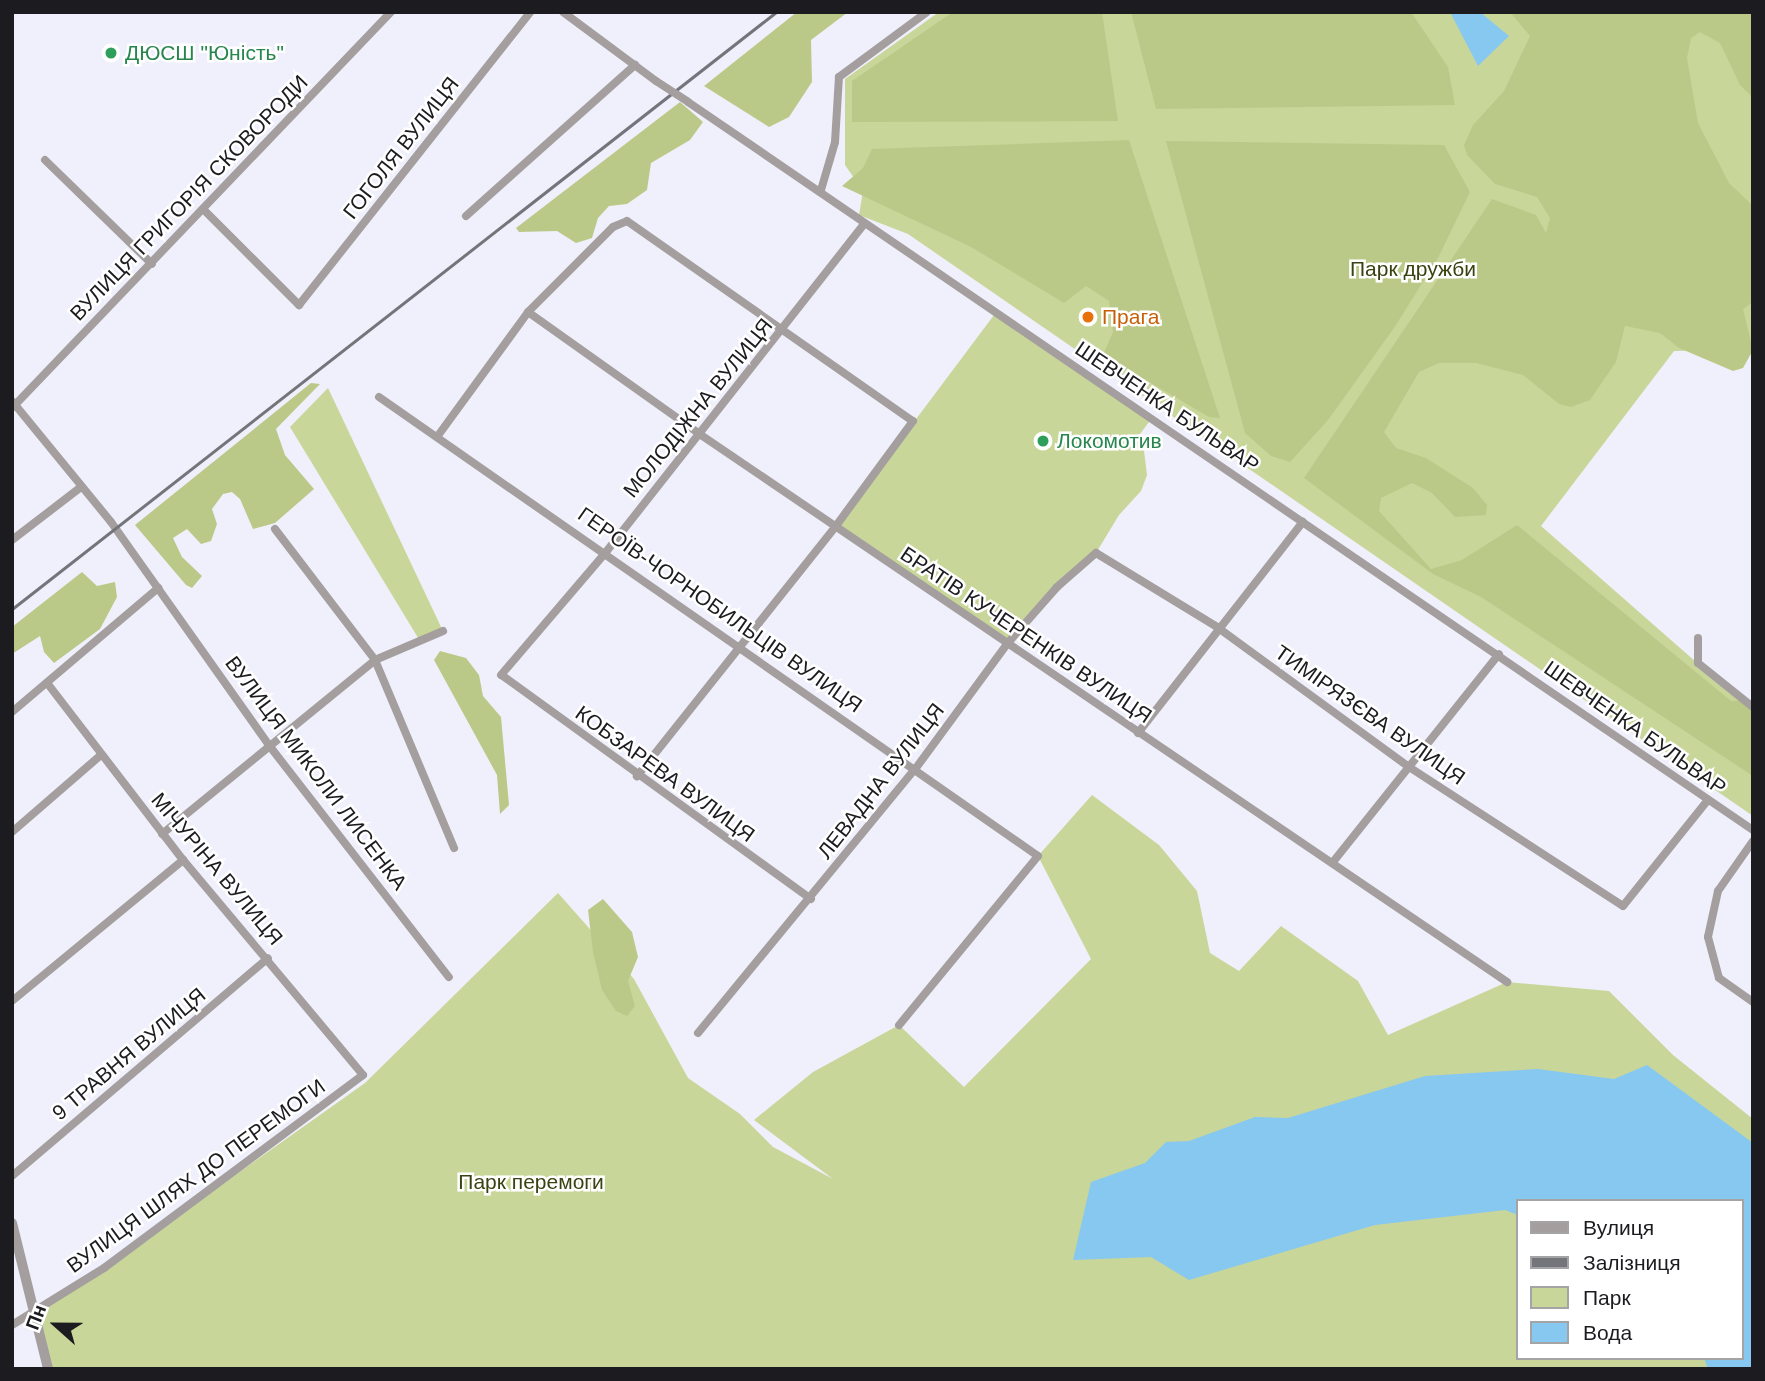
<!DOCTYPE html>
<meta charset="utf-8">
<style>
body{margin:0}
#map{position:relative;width:1765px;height:1381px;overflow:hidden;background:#eff0fb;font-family:Helvetica,sans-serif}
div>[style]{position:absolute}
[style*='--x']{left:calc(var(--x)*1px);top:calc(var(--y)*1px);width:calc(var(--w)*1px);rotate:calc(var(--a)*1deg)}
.green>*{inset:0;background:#c8d699}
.forest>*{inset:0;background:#bbc988}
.water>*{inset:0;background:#87c8f1}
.minor>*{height:8px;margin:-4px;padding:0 4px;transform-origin:4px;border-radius:4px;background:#a49f9e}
.tertiary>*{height:10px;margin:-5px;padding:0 5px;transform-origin:5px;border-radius:5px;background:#a49f9e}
.rail>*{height:2.5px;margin:-1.25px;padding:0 1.25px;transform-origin:1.25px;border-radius:1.25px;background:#74747b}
.minor-bridge>*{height:8px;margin:-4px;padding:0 4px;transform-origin:4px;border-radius:4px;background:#a49f9e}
.dots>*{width:19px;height:19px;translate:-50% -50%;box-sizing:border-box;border:4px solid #fff;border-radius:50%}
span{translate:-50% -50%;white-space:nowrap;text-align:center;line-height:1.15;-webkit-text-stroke:5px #fff;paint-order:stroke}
.leisure-label{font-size:21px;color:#27864d}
.left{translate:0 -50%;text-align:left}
.street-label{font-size:21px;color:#1c1c20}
.park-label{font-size:21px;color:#394211}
.food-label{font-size:21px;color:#c56008}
.frame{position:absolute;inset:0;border:14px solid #1c1c20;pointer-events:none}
.legend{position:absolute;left:1516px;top:1199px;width:228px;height:161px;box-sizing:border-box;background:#fff;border:2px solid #a4a4a6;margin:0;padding:9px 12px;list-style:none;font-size:21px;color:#1c1c20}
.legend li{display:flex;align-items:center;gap:14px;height:35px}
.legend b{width:35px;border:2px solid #a4a4a6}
.north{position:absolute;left:21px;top:1290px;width:70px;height:70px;-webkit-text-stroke:5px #fff;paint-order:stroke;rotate:291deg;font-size:19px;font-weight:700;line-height:28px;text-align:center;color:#1c1c20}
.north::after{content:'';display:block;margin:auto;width:24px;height:32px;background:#1c1c20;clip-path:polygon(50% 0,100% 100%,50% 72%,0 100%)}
</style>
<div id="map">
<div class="green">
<div style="clip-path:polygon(939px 12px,1753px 12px,1753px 349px,1674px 351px,1541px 526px,1753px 712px,1753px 816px,908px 234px,859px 215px,863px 191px,845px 165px,845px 79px)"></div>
<div style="clip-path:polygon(997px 311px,1152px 418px,1137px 438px,1144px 451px,1147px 475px,1141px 491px,1119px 515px,1096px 553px,1007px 644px,836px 526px)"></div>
<div style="clip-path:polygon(328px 388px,443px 631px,420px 641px,290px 427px)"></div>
<div style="clip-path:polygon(evenodd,1092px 795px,1159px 845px,1197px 891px,1210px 953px,1239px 971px,1281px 926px,1358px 981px,1388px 1035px,1507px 982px,1609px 991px,1673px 1055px,1753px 1119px,1753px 1369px,48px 1369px,35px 1308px,104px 1268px,365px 1083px,558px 893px,634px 979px,688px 1078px,740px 1114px,773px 1147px,833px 1179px,754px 1120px,813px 1072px,899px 1025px,964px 1087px,1091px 959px,1038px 856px,1092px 795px,1518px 1201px,1742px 1201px,1742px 1358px,1518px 1358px,1518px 1201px)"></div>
</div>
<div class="forest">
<div style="clip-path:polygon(797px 12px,848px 12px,811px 40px,812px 82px,789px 117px,769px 127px,704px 86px)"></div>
<div style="clip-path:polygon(953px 12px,1102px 12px,1118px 121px,852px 122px,852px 81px)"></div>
<div style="clip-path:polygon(1131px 12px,1411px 12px,1448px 67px,1455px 105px,1156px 109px)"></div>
<div style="clip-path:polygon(1510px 12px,1753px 12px,1753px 98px,1740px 85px,1720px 43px,1700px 32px,1691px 38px,1687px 58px,1698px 123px,1729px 183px,1753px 206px,1753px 302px,1743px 309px,1753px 350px,1743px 368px,1733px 371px,1679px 348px,1660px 333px,1625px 326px,1616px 362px,1590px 400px,1571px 407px,1559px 404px,1523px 375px,1476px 363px,1439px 363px,1419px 372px,1384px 432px,1396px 448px,1426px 458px,1473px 488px,1487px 505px,1486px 515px,1455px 517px,1432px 493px,1412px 483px,1381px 498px,1379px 511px,1431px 569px,1462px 560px,1517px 525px,1731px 701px,1753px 700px,1753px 776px,1481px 597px,1433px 574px,1304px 478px,1492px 199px,1536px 215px,1546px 233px,1550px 218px,1537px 197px,1495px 184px,1467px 155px,1464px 145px,1473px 125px,1504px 91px,1530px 36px)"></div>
<div style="clip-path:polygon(680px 102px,703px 122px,690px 140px,651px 163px,647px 190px,627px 204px,609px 206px,598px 218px,592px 238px,576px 243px,557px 231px,519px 232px,516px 228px)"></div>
<div style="clip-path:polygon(1129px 140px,1220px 418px,1209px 417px,1103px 355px,1113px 332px,1109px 301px,1086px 286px,1064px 303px,971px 247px,842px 186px,863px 168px,872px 149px)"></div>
<div style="clip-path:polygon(1166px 141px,1444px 145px,1470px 192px,1438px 258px,1394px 328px,1328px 420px,1290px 462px,1271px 456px,1245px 433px)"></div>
<div style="clip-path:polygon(311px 383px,320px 384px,276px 429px,285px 455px,314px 489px,275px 523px,253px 529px,240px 499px,232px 492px,223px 494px,212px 509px,217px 524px,211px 541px,201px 544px,187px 529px,173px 538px,182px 557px,202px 576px,192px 588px,186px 585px,135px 525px)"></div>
<div style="clip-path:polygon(82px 572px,97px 586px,115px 582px,117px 597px,100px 629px,54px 663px,44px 652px,40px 636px,12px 654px,12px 627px)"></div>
<div style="clip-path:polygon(440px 651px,466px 658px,479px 675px,483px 696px,501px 717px,509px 805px,500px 814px,497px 775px,434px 660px)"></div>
<div style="clip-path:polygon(603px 899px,632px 932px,638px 957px,628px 981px,635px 1006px,627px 1016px,616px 1011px,602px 990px,593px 952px,588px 910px)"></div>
</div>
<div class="water">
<div style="clip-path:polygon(1450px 12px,1480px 12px,1509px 36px,1478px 66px)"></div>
<div style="clip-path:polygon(1647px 1065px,1753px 1143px,1753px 1369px,1708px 1369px,1704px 1358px,1742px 1358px,1742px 1201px,1518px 1201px,1518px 1215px,1505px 1210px,1375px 1225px,1189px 1280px,1151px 1257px,1073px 1260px,1091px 1182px,1145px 1163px,1166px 1142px,1189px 1141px,1255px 1117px,1288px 1118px,1425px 1076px,1538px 1069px,1614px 1079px)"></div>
</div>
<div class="minor">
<div style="--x:563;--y:12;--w:116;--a:36.6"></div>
<div style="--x:688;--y:102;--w:1290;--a:34.36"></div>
<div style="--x:45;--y:160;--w:149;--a:44.2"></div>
<div style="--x:821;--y:190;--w:50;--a:-73.7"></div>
<div style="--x:835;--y:142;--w:65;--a:-86.5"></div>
<div style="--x:839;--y:77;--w:109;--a:-36.5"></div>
<div style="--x:203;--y:209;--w:136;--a:45"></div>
<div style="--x:299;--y:305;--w:373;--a:-51.7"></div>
<div style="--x:466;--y:216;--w:227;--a:-41.8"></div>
<div style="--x:528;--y:312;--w:209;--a:35.4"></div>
<div style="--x:698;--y:433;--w:978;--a:34.16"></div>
<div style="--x:379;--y:397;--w:803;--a:34.86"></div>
<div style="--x:1038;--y:856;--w:219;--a:129.4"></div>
<div style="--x:12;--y:401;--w:156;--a:50.7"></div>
<div style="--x:111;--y:522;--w:272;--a:54.7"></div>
<div style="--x:268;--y:744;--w:295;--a:52.2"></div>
<div style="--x:13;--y:407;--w:547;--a:-46.26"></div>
<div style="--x:437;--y:437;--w:155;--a:-53.9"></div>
<div style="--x:528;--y:312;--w:120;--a:-45"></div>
<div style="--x:613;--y:227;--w:15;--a:-23"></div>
<div style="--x:627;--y:221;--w:349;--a:35"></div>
<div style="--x:913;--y:421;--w:130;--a:126.3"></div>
<div style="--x:836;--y:526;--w:320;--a:128.5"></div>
<div style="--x:275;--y:529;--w:165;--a:52.6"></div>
<div style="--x:375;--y:660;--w:204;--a:67.2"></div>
<div style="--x:12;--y:540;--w:87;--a:-37.5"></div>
<div style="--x:1698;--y:638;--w:25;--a:90"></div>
<div style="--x:1698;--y:663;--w:70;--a:38.7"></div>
<div style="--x:12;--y:712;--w:192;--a:-40.3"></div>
<div style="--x:1138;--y:733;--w:268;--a:-52"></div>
<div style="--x:12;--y:832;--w:118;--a:-40.9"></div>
<div style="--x:162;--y:834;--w:275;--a:-39.2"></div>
<div style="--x:375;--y:660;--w:74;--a:-23.1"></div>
<div style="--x:1753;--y:841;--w:61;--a:125"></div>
<div style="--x:1718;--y:891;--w:47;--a:102.3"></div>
<div style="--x:1708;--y:937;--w:42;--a:75"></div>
<div style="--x:1719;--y:978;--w:42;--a:35.2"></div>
<div style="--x:1333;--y:862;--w:266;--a:-51.4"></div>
<div style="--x:811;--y:899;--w:382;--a:-144.1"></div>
<div style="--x:501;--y:675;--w:162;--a:-49.5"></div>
<div style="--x:606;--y:552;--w:417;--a:-51.8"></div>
<div style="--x:12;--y:1001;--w:222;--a:-39.5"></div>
<div style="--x:698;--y:1033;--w:343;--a:-50.6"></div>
<div style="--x:916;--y:768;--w:154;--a:-53.7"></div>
<div style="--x:1007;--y:644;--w:76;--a:-48.7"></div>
<div style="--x:1057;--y:587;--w:52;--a:-41.1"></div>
<div style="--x:1096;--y:553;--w:142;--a:31.4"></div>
<div style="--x:1217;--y:627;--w:238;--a:36.1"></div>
<div style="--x:1409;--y:767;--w:255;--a:33"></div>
<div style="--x:1623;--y:906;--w:136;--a:-51.3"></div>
<div style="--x:12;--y:1176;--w:336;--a:-40.4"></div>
<div style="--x:12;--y:1325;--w:108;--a:-31.8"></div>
<div style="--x:104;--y:1268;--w:323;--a:-36.7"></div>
<div style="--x:363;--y:1075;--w:280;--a:-129.9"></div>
<div style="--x:183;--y:860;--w:223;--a:-127.5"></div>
</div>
<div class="tertiary">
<div style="--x:12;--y:1223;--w:150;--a:76.1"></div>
</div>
<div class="rail">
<div style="--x:12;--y:609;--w:970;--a:-38"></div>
</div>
<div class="minor-bridge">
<div style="--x:656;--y:81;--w:38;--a:33"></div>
</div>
<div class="dots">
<div style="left:111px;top:53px;background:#2e9e5b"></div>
<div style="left:1088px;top:317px;background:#e8710a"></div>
<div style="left:1043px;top:441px;background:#2e9e5b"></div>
</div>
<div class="leisure-label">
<span class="left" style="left:125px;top:53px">ДЮСШ "Юність"</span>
<span class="left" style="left:1057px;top:441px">Локомотив</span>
</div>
<div class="street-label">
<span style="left:401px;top:148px;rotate:-52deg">ГОГОЛЯ ВУЛИЦЯ</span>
<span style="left:189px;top:198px;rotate:-46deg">ВУЛИЦЯ ГРИГОРІЯ СКОВОРОДИ</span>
<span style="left:1167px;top:407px;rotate:34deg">ШЕВЧЕНКА БУЛЬВАР</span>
<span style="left:698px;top:408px;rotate:-51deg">МОЛОДІЖНА ВУЛИЦЯ</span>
<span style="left:720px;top:610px;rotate:35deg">ГЕРОЇВ-ЧОРНОБИЛЬЦІВ ВУЛИЦЯ</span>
<span style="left:1026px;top:635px;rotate:34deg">БРАТІВ КУЧЕРЕНКІВ ВУЛИЦЯ</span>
<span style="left:1370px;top:715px;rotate:35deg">ТИМІРЯЗЄВА ВУЛИЦЯ</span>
<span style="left:1635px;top:728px;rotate:35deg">ШЕВЧЕНКА БУЛЬВАР</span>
<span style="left:316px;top:773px;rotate:53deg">ВУЛИЦЯ МИКОЛИ ЛИСЕНКА</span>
<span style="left:665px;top:774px;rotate:36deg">КОБЗАРЕВА ВУЛИЦЯ</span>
<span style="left:881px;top:781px;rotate:-52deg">ЛЕВАДНА ВУЛИЦЯ</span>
<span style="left:217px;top:869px;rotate:50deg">МІЧУРІНА ВУЛИЦЯ</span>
<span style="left:129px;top:1054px;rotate:-40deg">9 ТРАВНЯ ВУЛИЦЯ</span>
<span style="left:196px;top:1176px;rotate:-36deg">ВУЛИЦЯ ШЛЯХ ДО ПЕРЕМОГИ</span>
</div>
<div class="park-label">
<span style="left:1413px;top:269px">Парк дружби</span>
<span style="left:531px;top:1182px">Парк перемоги</span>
</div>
<div class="food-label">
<span class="left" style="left:1102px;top:317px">Прага</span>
</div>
<div class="frame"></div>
<ul class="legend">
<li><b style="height:9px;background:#a49f9e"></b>Вулиця</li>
<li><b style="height:9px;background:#74747b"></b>Залізниця</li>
<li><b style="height:19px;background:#c8d699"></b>Парк</li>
<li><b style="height:19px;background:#87c8f1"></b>Вода</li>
</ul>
<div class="north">Пн</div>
</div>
